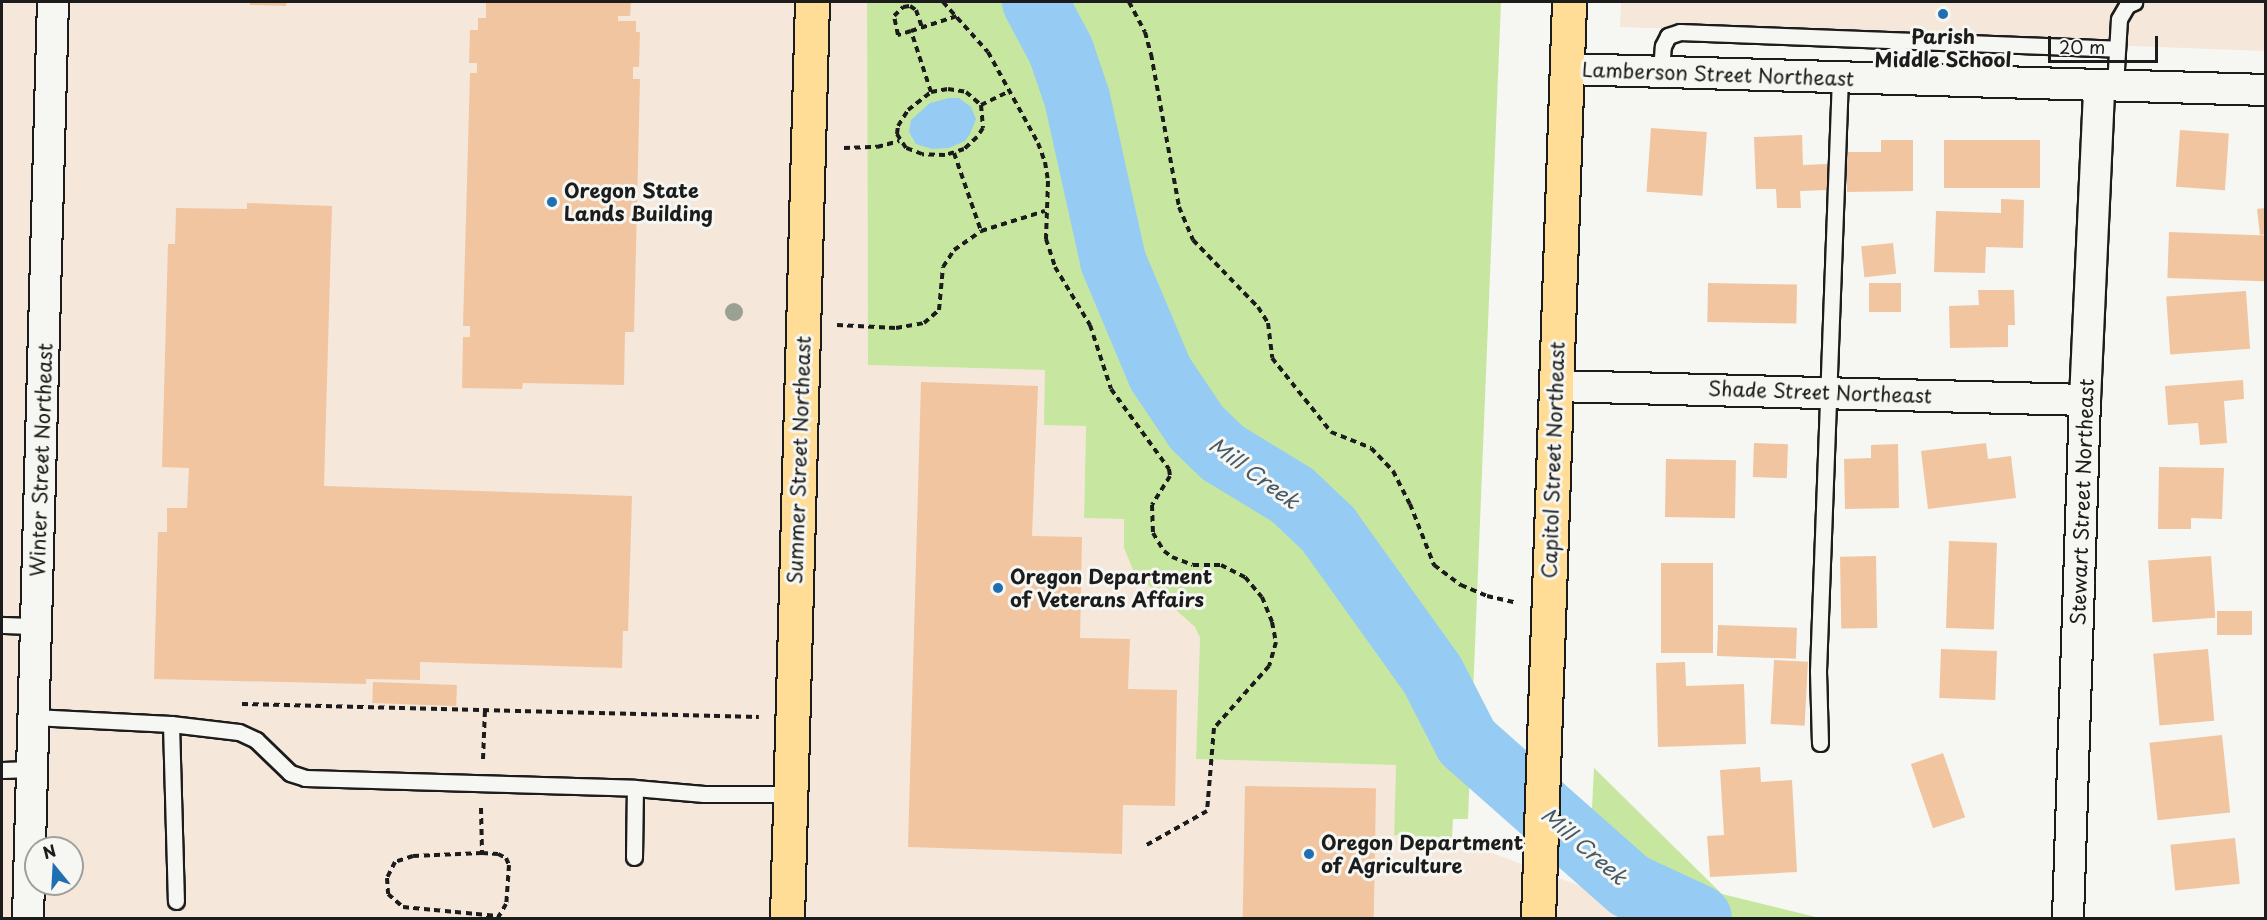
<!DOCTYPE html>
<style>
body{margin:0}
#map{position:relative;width:2267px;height:920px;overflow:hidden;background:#f6f6f2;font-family:"Playpen Sans",sans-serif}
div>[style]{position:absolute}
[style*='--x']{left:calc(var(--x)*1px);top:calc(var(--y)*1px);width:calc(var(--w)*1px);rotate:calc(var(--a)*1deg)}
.built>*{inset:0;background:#f5e7da}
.green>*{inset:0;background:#c7e7a0}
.water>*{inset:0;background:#96ccf4}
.river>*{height:66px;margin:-33px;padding:0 33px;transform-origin:33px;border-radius:33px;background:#96ccf4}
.building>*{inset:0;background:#f2c5a1;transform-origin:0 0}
.path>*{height:4px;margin-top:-2px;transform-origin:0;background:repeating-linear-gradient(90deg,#1c1c1c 0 6px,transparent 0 10.5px)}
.roads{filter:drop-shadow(2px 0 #1c1c1c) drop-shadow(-2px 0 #1c1c1c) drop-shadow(0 2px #1c1c1c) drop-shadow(0 -2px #1c1c1c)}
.service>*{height:15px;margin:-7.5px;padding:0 7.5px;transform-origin:7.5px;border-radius:7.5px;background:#f6f6f2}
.minor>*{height:30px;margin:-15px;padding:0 15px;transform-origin:15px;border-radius:15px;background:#f6f6f2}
.primary>*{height:33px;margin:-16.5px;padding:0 16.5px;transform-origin:16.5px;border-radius:16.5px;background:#ffdd96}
.trees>*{width:18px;height:18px;margin:-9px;border-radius:50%;background:#9aa092}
.dots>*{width:16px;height:16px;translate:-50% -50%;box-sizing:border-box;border:3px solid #f6f6f2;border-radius:50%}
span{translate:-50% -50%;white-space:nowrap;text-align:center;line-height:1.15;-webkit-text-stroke:6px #f6f6f2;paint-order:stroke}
.poi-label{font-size:20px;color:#1c1c1c;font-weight:700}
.left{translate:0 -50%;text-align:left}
.street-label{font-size:20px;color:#1c1c1c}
.water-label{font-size:21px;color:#475a68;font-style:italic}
.frame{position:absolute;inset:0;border:3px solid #1c1c1c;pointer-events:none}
.north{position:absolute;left:24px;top:836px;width:60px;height:60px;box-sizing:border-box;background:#f6f6f2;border:2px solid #9f9f9c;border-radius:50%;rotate:342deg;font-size:16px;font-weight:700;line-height:24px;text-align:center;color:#1c1c1c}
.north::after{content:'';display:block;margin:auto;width:21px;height:27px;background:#1f6fb2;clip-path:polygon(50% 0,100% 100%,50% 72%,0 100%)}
.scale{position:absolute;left:2048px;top:36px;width:110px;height:27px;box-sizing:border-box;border:3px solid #1c1c1c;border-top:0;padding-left:8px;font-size:18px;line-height:21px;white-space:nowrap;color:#1c1c1c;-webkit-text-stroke:4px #f6f6f2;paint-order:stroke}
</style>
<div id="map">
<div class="built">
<div style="clip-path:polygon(evenodd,6px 2px,867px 2px,868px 365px,1045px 370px,1086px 426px,1084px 517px,1124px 519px,1124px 548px,1195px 627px,1200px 638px,1196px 759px,1396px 765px,1394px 835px,1452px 838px,1588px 889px,1654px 918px,2px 918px,2px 6px,6px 2px,36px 848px,72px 848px,72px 884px,36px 884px,36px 848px)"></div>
<div style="clip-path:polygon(1621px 2px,2266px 2px,2265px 51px,1620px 27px)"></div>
</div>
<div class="green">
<div style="clip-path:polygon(867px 2px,1501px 2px,1468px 819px,1453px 819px,1452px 838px,1394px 835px,1396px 765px,1196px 759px,1200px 638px,1195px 627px,1134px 572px,1124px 548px,1124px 519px,1084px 518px,1086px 426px,1044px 425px,1045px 370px,868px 365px)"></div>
<div style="clip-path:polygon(1594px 768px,1722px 894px,1820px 918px,1654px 918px,1588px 889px)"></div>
</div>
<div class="water">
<div style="clip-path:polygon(949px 98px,959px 98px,971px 107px,976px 119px,970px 134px,965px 141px,949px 148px,932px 149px,916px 144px,909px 132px,911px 120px,930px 103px)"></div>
</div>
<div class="river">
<div style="--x:1035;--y:2;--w:55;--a:62"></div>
<div style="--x:1061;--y:51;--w:50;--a:71.2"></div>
<div style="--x:1077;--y:98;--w:167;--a:77.5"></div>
<div style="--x:1113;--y:261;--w:121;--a:67.2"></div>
<div style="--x:1160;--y:373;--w:66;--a:56.1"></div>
<div style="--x:1197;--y:428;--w:36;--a:44"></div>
<div style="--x:1223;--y:453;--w:81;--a:31.3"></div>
<div style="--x:1292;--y:495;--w:50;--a:43.4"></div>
<div style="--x:1328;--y:529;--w:178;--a:54.4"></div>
<div style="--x:1432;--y:674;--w:76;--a:62.8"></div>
<div style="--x:1467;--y:742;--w:217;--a:41.5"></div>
<div style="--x:1630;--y:886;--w:76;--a:24.9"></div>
</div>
<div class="building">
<div style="clip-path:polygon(250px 2px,287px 2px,286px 6px,250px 5px)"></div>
<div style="clip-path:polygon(486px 2px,631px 2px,630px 16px,618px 16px,618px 21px,636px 21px,636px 32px,640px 32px,639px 67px,633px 67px,633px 79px,640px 79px,634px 332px,625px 332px,624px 385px,523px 383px,522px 389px,462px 388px,463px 337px,470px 337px,470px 326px,463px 326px,470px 73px,477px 73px,477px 63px,469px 63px,470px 30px,478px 30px,478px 18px,486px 18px)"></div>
<div style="left:1651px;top:128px;width:56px;height:64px;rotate:4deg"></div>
<div style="left:2180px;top:130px;width:49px;height:57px;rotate:4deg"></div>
<div style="clip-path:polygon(1802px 135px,1803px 165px,1827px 164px,1828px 190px,1800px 191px,1801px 208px,1777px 208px,1776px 189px,1756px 189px,1754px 137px)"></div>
<div style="clip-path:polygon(1881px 140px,1913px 140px,1913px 191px,1847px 192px,1847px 152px,1881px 152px)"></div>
<div style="left:1944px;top:140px;width:96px;height:48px"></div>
<div style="clip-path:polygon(2001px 199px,2024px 200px,2023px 248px,1986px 247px,1985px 273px,1934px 272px,1936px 211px,2001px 213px)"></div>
<div style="clip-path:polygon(247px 203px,332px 206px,324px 486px,632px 496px,628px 631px,623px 631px,622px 668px,420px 662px,420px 680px,366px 679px,366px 684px,154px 679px,158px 532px,167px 532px,167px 508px,187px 508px,189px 468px,162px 467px,168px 244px,175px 244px,176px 208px,247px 209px)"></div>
<div style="clip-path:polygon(2266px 208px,2266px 234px,2260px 235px,2257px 209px)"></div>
<div style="left:2169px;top:232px;width:97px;height:46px;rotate:2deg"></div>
<div style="left:1893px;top:243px;width:31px;height:32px;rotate:84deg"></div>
<div style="left:1708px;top:283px;width:89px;height:39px;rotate:1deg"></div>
<div style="left:1869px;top:283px;width:32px;height:29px"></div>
<div style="clip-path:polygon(1978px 290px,2014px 290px,2015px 325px,2008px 325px,2008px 347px,1950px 348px,1949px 306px,1979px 305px)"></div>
<div style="left:2246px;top:291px;width:58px;height:80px;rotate:86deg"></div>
<div style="clip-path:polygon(2243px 380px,2244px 399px,2224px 401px,2227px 443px,2200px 445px,2198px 423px,2168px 425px,2165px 386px)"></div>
<div style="clip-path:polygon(921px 382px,1038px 386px,1032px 536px,1082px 537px,1080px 638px,1130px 639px,1128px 689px,1177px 690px,1175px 806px,1123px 805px,1122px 854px,908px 847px)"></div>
<div style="left:1754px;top:443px;width:34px;height:34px;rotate:2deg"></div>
<div style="clip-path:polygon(1986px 443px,1988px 459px,2011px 456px,2016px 498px,1928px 509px,1921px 451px)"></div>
<div style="clip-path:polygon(1898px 444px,1899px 508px,1845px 509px,1844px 459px,1871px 458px,1871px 445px)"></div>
<div style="left:1666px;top:459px;width:70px;height:58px;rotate:1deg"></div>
<div style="clip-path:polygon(2159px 467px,2224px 468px,2222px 519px,2191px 518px,2191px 529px,2158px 529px)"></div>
<div style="left:1949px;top:541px;width:48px;height:87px;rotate:2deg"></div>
<div style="left:1876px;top:556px;width:72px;height:36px;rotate:89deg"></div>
<div style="left:2211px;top:556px;width:62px;height:63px;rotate:86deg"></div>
<div style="left:1713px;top:563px;width:90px;height:52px;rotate:90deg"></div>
<div style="left:2217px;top:611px;width:35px;height:24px"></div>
<div style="left:1718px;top:625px;width:79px;height:31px;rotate:2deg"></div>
<div style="left:1941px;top:649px;width:56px;height:49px;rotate:2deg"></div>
<div style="left:2208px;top:649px;width:72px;height:55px;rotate:85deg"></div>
<div style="left:1774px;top:660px;width:34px;height:64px;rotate:3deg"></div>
<div style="clip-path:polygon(1685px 662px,1686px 686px,1744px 684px,1746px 744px,1658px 747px,1656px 663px)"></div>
<div style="left:373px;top:682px;width:84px;height:21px;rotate:2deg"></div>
<div style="left:2222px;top:735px;width:78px;height:73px;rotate:84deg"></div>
<div style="left:1943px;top:753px;width:68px;height:34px;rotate:71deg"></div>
<div style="clip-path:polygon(1760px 767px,1761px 782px,1792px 780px,1797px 872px,1710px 877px,1707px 836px,1724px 835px,1720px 770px)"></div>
<div style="left:1245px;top:786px;width:131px;height:132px;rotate:1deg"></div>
<div style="left:2235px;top:838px;width:46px;height:65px;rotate:84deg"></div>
</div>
<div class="path">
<div style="--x:943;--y:2;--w:67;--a:48"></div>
<div style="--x:988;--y:52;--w:104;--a:61.2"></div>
<div style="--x:1038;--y:143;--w:20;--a:70"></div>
<div style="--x:1045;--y:162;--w:19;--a:81"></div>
<div style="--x:1048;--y:181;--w:58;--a:92"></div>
<div style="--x:1046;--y:239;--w:29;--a:72"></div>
<div style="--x:1055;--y:267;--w:68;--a:58.9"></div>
<div style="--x:1090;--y:325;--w:67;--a:71.8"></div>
<div style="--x:1111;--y:389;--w:99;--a:54.1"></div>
<div style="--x:1169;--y:469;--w:7;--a:82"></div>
<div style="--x:1170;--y:476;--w:34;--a:122"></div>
<div style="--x:1152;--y:505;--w:28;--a:88"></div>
<div style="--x:1153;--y:533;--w:21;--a:59"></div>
<div style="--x:1164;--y:551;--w:10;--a:37"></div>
<div style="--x:1172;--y:557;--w:22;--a:21"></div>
<div style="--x:1193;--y:565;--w:28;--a:0"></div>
<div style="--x:1221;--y:565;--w:27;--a:27"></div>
<div style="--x:1245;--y:577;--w:26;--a:50"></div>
<div style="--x:1262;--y:597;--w:27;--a:68"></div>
<div style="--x:1272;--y:622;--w:20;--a:79"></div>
<div style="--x:1276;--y:642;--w:25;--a:106"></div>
<div style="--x:1269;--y:666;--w:83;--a:131.6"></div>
<div style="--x:1214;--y:728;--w:83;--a:94.8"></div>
<div style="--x:1207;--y:811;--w:73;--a:150.6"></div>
<div style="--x:1129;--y:2;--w:34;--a:62"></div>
<div style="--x:1145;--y:32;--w:23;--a:75"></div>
<div style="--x:1151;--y:54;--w:156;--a:79.6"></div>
<div style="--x:1179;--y:207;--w:36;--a:67"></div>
<div style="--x:1193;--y:240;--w:93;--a:45.9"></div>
<div style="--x:1258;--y:307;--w:19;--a:58"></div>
<div style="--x:1268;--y:323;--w:35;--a:83"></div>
<div style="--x:1272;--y:358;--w:95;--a:51.4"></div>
<div style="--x:1331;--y:432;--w:43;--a:21.8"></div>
<div style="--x:1371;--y:448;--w:32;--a:46"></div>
<div style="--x:1393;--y:471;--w:37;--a:63"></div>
<div style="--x:1410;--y:504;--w:66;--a:68.5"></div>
<div style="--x:1434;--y:565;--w:34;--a:37"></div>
<div style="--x:1461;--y:585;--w:28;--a:23"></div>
<div style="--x:1487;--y:596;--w:28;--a:13"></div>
<div style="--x:911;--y:31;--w:14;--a:163"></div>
<div style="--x:898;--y:35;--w:19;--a:-102"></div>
<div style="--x:894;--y:16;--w:13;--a:-45"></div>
<div style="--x:903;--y:7;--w:7;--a:-8"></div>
<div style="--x:910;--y:6;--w:7;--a:34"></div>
<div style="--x:916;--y:10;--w:18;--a:71"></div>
<div style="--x:948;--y:89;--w:18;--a:9"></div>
<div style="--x:966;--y:92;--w:20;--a:41"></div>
<div style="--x:981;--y:105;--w:23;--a:85"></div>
<div style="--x:983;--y:128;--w:11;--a:124"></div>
<div style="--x:977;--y:137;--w:18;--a:137"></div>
<div style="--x:964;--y:149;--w:20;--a:162"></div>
<div style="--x:945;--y:155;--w:23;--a:-178"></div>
<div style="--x:922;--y:154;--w:17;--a:-159"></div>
<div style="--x:906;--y:148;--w:17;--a:-123"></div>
<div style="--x:897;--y:134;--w:8;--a:-83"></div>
<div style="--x:898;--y:126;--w:19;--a:-58"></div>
<div style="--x:908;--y:110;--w:29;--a:-38"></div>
<div style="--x:931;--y:92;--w:17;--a:-10"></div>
<div style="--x:931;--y:92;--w:64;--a:-108.2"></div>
<div style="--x:911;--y:31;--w:48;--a:-18.1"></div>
<div style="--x:981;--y:105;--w:32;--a:-26"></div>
<div style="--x:844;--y:148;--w:33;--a:-2"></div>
<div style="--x:877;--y:147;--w:23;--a:-15"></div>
<div style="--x:954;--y:153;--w:83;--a:70.9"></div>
<div style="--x:837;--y:325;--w:59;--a:2.9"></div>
<div style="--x:896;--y:328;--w:28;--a:-10"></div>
<div style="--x:924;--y:323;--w:20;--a:-41"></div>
<div style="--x:939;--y:310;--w:43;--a:-84.7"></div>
<div style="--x:943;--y:267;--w:20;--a:-57"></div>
<div style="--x:954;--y:250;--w:33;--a:-35"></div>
<div style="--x:981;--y:231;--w:67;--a:-17.4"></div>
<div style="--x:242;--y:704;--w:517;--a:1.44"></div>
<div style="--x:483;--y:759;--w:49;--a:-87.7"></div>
<div style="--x:481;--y:808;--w:45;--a:88.7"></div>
<div style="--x:482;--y:853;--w:16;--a:4"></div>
<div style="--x:498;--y:854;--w:9;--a:27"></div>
<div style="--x:506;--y:858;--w:8;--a:67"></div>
<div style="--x:509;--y:865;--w:39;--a:94"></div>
<div style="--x:506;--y:904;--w:16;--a:120"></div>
<div style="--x:482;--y:853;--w:69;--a:177.5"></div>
<div style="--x:413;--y:856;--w:19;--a:162"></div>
<div style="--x:395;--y:862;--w:18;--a:117"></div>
<div style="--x:387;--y:878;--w:16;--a:86"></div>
<div style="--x:388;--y:894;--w:20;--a:41"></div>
<div style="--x:403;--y:907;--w:95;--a:5.4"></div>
</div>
<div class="roads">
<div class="service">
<div style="--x:1661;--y:72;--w:26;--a:-86"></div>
<div style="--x:1663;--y:46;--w:11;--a:-63"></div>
<div style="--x:1668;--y:36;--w:13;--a:-18"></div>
<div style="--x:1680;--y:32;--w:437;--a:2.2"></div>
<div style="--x:1898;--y:80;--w:39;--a:-90"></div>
<div style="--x:2115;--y:86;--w:67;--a:-86.6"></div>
<div style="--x:2119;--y:19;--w:16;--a:-60"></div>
<div style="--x:2127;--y:5;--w:8;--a:-23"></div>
<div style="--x:2;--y:625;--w:34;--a:2"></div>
<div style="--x:33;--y:717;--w:138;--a:2.9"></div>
<div style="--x:171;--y:724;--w:68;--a:6.7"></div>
<div style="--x:239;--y:732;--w:19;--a:25"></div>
<div style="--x:256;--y:740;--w:47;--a:44.1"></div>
<div style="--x:290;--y:773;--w:16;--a:18"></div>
<div style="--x:305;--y:778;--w:330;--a:1.7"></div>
<div style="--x:635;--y:788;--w:69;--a:5"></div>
<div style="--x:704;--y:794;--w:86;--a:0"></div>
<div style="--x:171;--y:724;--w:177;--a:88.4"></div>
<div style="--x:1820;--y:743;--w:72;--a:-91.6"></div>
<div style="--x:1818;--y:671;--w:593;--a:-87.88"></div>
<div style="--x:2;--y:770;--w:30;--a:-2"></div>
<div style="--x:634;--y:857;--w:69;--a:-89.2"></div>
</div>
<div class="minor">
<div style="--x:1567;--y:69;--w:699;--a:1.72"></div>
<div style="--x:1555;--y:386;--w:530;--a:1.51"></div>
<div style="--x:28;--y:918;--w:916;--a:-88.44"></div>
<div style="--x:2068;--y:918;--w:518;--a:-88.12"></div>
<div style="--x:2085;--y:400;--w:314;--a:-87.4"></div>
</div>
<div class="primary">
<div style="--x:787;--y:918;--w:916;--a:-88.44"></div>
<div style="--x:1538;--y:918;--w:917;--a:-88.06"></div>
</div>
</div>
<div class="trees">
<div style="left:734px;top:312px"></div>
</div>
<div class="dots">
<div style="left:1943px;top:14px;background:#1f6fb2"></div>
<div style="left:552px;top:202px;background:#1f6fb2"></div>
<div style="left:998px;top:588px;background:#1f6fb2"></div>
<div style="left:1309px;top:854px;background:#1f6fb2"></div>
</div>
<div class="poi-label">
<span style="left:1943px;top:48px">Parish<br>Middle School</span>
<span class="left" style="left:564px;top:202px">Oregon State<br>Lands Building</span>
<span class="left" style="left:1010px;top:588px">Oregon Department<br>of Veterans Affairs</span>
<span class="left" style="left:1321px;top:854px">Oregon Department<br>of Agriculture</span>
</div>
<div class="street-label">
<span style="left:1718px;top:74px;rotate:2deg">Lamberson Street Northeast</span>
<span style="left:1820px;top:392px;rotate:2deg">Shade Street Northeast</span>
<span style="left:41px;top:460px;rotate:-88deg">Winter Street Northeast</span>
<span style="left:799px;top:460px;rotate:-88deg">Summer Street Northeast</span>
<span style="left:1553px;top:460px;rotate:-88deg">Capitol Street Northeast</span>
<span style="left:2082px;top:502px;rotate:-88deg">Stewart Street Northeast</span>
</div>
<div class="water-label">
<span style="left:1255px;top:472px;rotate:36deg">Mill Creek</span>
<span style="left:1585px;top:845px;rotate:41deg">Mill Creek</span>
</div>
<div class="frame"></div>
<div class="north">N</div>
<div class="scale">20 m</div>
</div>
